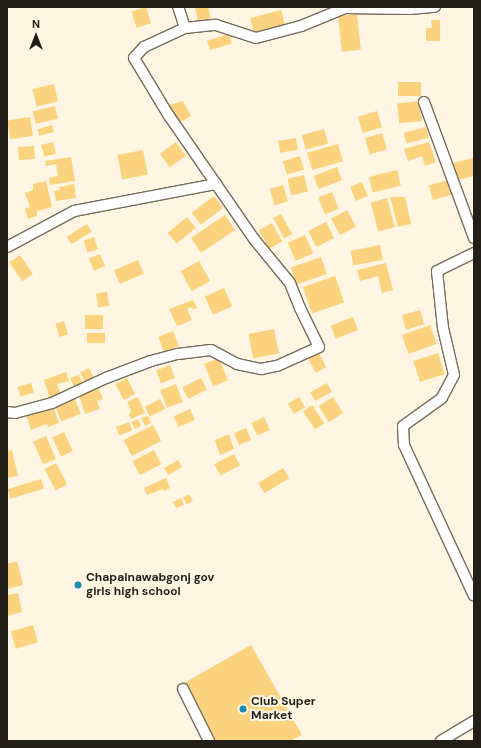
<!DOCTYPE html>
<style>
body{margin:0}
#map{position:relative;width:481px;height:748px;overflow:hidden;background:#fef5e2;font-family:"DM Sans",sans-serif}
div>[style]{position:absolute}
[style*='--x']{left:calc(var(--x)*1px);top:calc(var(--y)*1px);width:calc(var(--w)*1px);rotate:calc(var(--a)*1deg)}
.building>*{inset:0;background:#fbd37f;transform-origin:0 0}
.roads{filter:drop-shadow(1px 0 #756d5c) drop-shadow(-1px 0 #756d5c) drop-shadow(0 1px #756d5c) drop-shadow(0 -1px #756d5c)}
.street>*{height:10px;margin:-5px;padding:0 5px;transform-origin:5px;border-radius:5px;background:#fff}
.dots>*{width:11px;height:11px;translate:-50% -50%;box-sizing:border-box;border:2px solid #fef5e2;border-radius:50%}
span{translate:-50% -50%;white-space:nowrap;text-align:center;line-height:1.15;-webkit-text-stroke:4px #fef5e2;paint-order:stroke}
.poi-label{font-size:12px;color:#221f18;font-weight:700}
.left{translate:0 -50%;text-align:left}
.frame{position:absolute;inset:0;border:8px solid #221f18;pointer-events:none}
.north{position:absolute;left:16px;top:16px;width:40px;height:40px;-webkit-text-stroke:3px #fef5e2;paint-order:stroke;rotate:0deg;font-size:11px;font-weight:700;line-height:16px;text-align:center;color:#221f18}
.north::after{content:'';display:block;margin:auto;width:14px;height:18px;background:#221f18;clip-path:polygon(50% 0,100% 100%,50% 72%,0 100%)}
</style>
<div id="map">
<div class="building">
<div style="left:146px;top:7px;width:17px;height:15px;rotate:73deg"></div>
<div style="clip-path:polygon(195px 7px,208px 7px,211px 18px,198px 21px)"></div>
<div style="left:281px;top:10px;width:16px;height:32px;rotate:75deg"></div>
<div style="left:357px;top:14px;width:36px;height:19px;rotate:84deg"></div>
<div style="clip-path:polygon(431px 20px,440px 20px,440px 41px,426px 41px,426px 28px,432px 28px)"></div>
<div style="left:229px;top:34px;width:10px;height:23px;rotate:73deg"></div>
<div style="left:398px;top:82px;width:23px;height:14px"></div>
<div style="left:54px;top:84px;width:18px;height:22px;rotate:77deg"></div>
<div style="clip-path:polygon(183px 101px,191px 116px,179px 123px,169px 105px)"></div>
<div style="left:420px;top:101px;width:20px;height:23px;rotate:84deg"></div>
<div style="left:55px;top:106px;width:13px;height:23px;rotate:77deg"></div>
<div style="left:377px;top:111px;width:17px;height:20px;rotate:73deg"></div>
<div style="left:30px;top:117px;width:19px;height:23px;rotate:81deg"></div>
<div style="left:52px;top:125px;width:7px;height:15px;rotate:74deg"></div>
<div style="left:426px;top:127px;width:11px;height:23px;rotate:75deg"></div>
<div style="left:324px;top:129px;width:15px;height:23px;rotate:74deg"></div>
<div style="left:382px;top:133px;width:17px;height:18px;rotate:73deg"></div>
<div style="left:296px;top:138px;width:12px;height:18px;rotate:81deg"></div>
<div style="left:53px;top:142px;width:12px;height:12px;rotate:76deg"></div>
<div style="left:176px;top:142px;width:17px;height:20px;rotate:54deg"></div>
<div style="clip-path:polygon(429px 142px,436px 162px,425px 166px,422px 156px,408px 161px,404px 149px)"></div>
<div style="left:338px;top:144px;width:18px;height:32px;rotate:74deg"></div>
<div style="left:34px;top:146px;width:13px;height:16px;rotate:86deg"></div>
<div style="left:143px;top:150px;width:25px;height:26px;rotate:79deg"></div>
<div style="left:300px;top:156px;width:14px;height:18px;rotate:73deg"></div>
<div style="clip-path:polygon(71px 157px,75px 181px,50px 185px,49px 178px,58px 176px,56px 164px,46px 166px,45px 161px)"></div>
<div style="clip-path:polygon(473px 158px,474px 176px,457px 180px,453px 163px)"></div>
<div style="left:337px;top:167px;width:14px;height:25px;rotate:69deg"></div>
<div style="left:397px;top:170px;width:16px;height:29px;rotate:76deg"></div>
<div style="left:304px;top:175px;width:17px;height:17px;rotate:77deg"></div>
<div style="left:448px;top:180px;width:15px;height:20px;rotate:74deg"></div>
<div style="clip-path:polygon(46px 181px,52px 207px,37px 211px,37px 216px,28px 219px,25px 209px,30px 207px,25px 193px,33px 190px,33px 184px)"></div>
<div style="left:362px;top:182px;width:15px;height:13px;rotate:67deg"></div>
<div style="clip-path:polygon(74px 184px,76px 198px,56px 201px,54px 191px,60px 190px,59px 187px)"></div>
<div style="left:283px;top:185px;width:17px;height:14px;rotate:73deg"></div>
<div style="left:332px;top:192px;width:18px;height:15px;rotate:68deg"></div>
<div style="left:214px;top:196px;width:15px;height:28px;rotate:53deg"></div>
<div style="clip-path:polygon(390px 197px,405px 197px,411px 224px,398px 227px)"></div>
<div style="left:387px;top:198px;width:30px;height:17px;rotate:75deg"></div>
<div style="left:347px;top:210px;width:19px;height:18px;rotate:62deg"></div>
<div style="left:281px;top:214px;width:23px;height:9px;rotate:61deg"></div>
<div style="left:225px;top:215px;width:18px;height:41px;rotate:56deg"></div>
<div style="left:187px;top:217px;width:14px;height:25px;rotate:51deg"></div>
<div style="left:326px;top:222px;width:18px;height:20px;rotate:63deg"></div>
<div style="left:272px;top:223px;width:21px;height:15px;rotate:61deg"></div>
<div style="left:87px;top:224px;width:9px;height:24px;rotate:58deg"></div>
<div style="left:305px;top:235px;width:20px;height:19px;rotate:66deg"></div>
<div style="left:94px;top:237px;width:13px;height:11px;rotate:72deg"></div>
<div style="left:380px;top:245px;width:15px;height:30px;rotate:79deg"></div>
<div style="left:100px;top:254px;width:13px;height:12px;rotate:67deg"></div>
<div style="left:20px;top:255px;width:23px;height:13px;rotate:56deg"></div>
<div style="left:321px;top:257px;width:18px;height:32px;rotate:71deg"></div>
<div style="left:138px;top:260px;width:15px;height:26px;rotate:67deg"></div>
<div style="left:199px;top:261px;width:23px;height:21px;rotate:61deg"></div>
<div style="clip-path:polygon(386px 263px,393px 290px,382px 293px,378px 276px,360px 281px,357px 270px)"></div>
<div style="left:335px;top:276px;width:28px;height:34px;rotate:71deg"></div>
<div style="left:224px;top:288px;width:20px;height:21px;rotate:66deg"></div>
<div style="left:107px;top:292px;width:14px;height:11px;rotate:82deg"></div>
<div style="clip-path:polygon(193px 300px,197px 308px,193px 310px,192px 307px,187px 309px,192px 320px,177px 326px,169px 309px)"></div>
<div style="left:420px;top:310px;width:15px;height:19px;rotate:74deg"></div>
<div style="left:103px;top:315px;width:14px;height:18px;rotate:90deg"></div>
<div style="left:353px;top:317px;width:14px;height:24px;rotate:69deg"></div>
<div style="left:64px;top:321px;width:14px;height:9px;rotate:73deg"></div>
<div style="left:430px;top:325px;width:20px;height:30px;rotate:70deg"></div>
<div style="left:274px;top:329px;width:25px;height:26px;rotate:79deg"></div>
<div style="left:173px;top:331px;width:16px;height:16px;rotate:68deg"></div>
<div style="left:87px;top:333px;width:18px;height:10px"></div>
<div style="left:319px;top:353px;width:16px;height:12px;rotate:63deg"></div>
<div style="left:438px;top:353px;width:22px;height:26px;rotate:72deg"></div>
<div style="left:219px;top:358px;width:24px;height:16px;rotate:68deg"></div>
<div style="left:170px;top:365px;width:14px;height:15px;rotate:69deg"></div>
<div style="left:89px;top:368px;width:13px;height:10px;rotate:63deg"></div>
<div style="clip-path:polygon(66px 372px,69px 381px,57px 384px,61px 395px,50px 398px,44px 380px)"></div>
<div style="clip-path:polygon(79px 375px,84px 386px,75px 389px,70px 378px)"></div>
<div style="left:127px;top:378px;width:18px;height:13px;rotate:63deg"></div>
<div style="left:201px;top:378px;width:13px;height:21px;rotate:63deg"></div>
<div style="left:31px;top:383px;width:10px;height:14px;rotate:73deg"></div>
<div style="left:327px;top:383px;width:10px;height:19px;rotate:61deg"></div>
<div style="left:176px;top:384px;width:19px;height:17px;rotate:69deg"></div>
<div style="clip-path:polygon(99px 389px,103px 399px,97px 401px,100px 409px,85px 414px,79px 395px)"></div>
<div style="left:74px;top:397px;width:18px;height:21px;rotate:68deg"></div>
<div style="clip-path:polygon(138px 397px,145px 413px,131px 419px,129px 415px,131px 411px,127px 402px)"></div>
<div style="left:299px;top:397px;width:12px;height:13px;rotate:59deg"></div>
<div style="left:333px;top:397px;width:19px;height:17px;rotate:58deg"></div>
<div style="left:160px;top:399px;width:11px;height:17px;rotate:63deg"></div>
<div style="clip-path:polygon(52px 403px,59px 423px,48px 427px,47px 424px,31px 430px,25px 412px)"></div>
<div style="left:312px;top:405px;width:22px;height:11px;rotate:56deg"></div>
<div style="left:190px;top:409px;width:12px;height:18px;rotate:66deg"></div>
<div style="clip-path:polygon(148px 416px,151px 423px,145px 426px,141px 418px)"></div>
<div style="left:264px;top:417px;width:14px;height:14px;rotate:65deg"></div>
<div style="left:138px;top:419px;width:8px;height:7px;rotate:67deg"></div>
<div style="left:129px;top:422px;width:9px;height:14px;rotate:69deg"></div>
<div style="left:153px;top:425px;width:18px;height:33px;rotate:63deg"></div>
<div style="left:246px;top:428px;width:13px;height:13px;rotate:67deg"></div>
<div style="left:64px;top:432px;width:21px;height:13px;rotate:65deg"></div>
<div style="clip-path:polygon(229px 434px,234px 449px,220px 455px,215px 440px)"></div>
<div style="left:46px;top:436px;width:25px;height:14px;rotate:67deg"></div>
<div style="clip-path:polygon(12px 450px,18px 476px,7px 478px,7px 451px)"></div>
<div style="left:154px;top:450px;width:16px;height:24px;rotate:63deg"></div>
<div style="left:234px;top:454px;width:13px;height:22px;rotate:63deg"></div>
<div style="left:178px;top:460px;width:8px;height:16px;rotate:60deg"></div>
<div style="left:56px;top:463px;width:24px;height:13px;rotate:62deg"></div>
<div style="left:283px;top:468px;width:12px;height:29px;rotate:59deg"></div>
<div style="clip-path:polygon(166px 478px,170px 488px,164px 491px,163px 489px,147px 495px,144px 488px)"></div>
<div style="left:41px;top:479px;width:10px;height:35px;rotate:73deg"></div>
<div style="left:189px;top:494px;width:8px;height:7px;rotate:60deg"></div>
<div style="clip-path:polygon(181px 498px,184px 505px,176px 508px,173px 502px)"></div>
<div style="clip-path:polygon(17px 561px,23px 585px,7px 589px,7px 564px)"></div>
<div style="clip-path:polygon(18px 593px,22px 612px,7px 616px,7px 595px)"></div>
<div style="left:33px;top:625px;width:18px;height:23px;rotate:74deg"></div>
<div style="clip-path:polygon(251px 645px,302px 735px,290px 741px,215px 741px,184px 683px)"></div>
</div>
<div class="roads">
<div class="street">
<div style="--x:185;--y:28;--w:31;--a:-6"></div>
<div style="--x:216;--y:25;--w:42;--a:18"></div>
<div style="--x:256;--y:38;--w:47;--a:-14.9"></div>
<div style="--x:301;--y:26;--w:48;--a:-22.2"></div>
<div style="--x:345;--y:8;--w:65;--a:0.9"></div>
<div style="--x:410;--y:9;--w:25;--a:-5"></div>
<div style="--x:424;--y:102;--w:145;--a:69.8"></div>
<div style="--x:7;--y:247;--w:76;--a:-28.2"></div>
<div style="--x:74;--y:211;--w:145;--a:-10.8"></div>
<div style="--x:474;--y:253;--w:41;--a:154.1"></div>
<div style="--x:437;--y:271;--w:57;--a:84"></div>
<div style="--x:443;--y:328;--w:48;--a:76.8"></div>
<div style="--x:454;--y:375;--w:26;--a:118"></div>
<div style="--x:442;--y:398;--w:48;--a:144.3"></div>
<div style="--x:403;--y:426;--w:19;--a:87"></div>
<div style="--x:404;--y:445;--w:166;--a:65.1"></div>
<div style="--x:7;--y:412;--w:8;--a:7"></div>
<div style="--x:15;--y:413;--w:38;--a:-15"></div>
<div style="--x:52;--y:403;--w:60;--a:-24.8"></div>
<div style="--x:106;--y:378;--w:48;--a:-20.7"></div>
<div style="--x:151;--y:361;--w:28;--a:-15"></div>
<div style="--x:178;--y:354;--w:33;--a:-7"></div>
<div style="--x:211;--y:350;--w:30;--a:28"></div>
<div style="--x:237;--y:364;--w:25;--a:12"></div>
<div style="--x:261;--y:369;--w:16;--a:-11"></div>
<div style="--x:277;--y:366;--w:46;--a:-24.3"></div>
<div style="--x:319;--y:347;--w:43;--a:-116"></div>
<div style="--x:300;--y:308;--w:27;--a:-112"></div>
<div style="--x:290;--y:283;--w:57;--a:-129.3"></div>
<div style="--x:254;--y:239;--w:150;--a:-124.6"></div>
<div style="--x:169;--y:116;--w:68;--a:-121.1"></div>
<div style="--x:134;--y:58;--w:15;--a:-48"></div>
<div style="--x:144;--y:47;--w:45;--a:-24.9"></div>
<div style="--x:185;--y:28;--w:22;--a:-108"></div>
<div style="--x:183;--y:689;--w:58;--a:63.4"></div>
<div style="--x:441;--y:741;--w:39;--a:-31"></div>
</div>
</div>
<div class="dots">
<div style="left:78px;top:585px;background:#1a8cb0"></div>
<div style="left:243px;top:709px;background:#1a8cb0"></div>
</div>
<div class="poi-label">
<span class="left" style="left:86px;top:585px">Chapainawabgonj gov<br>girls high school</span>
<span class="left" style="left:251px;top:709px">Club Super<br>Market</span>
</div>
<div class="frame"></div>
<div class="north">N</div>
</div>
